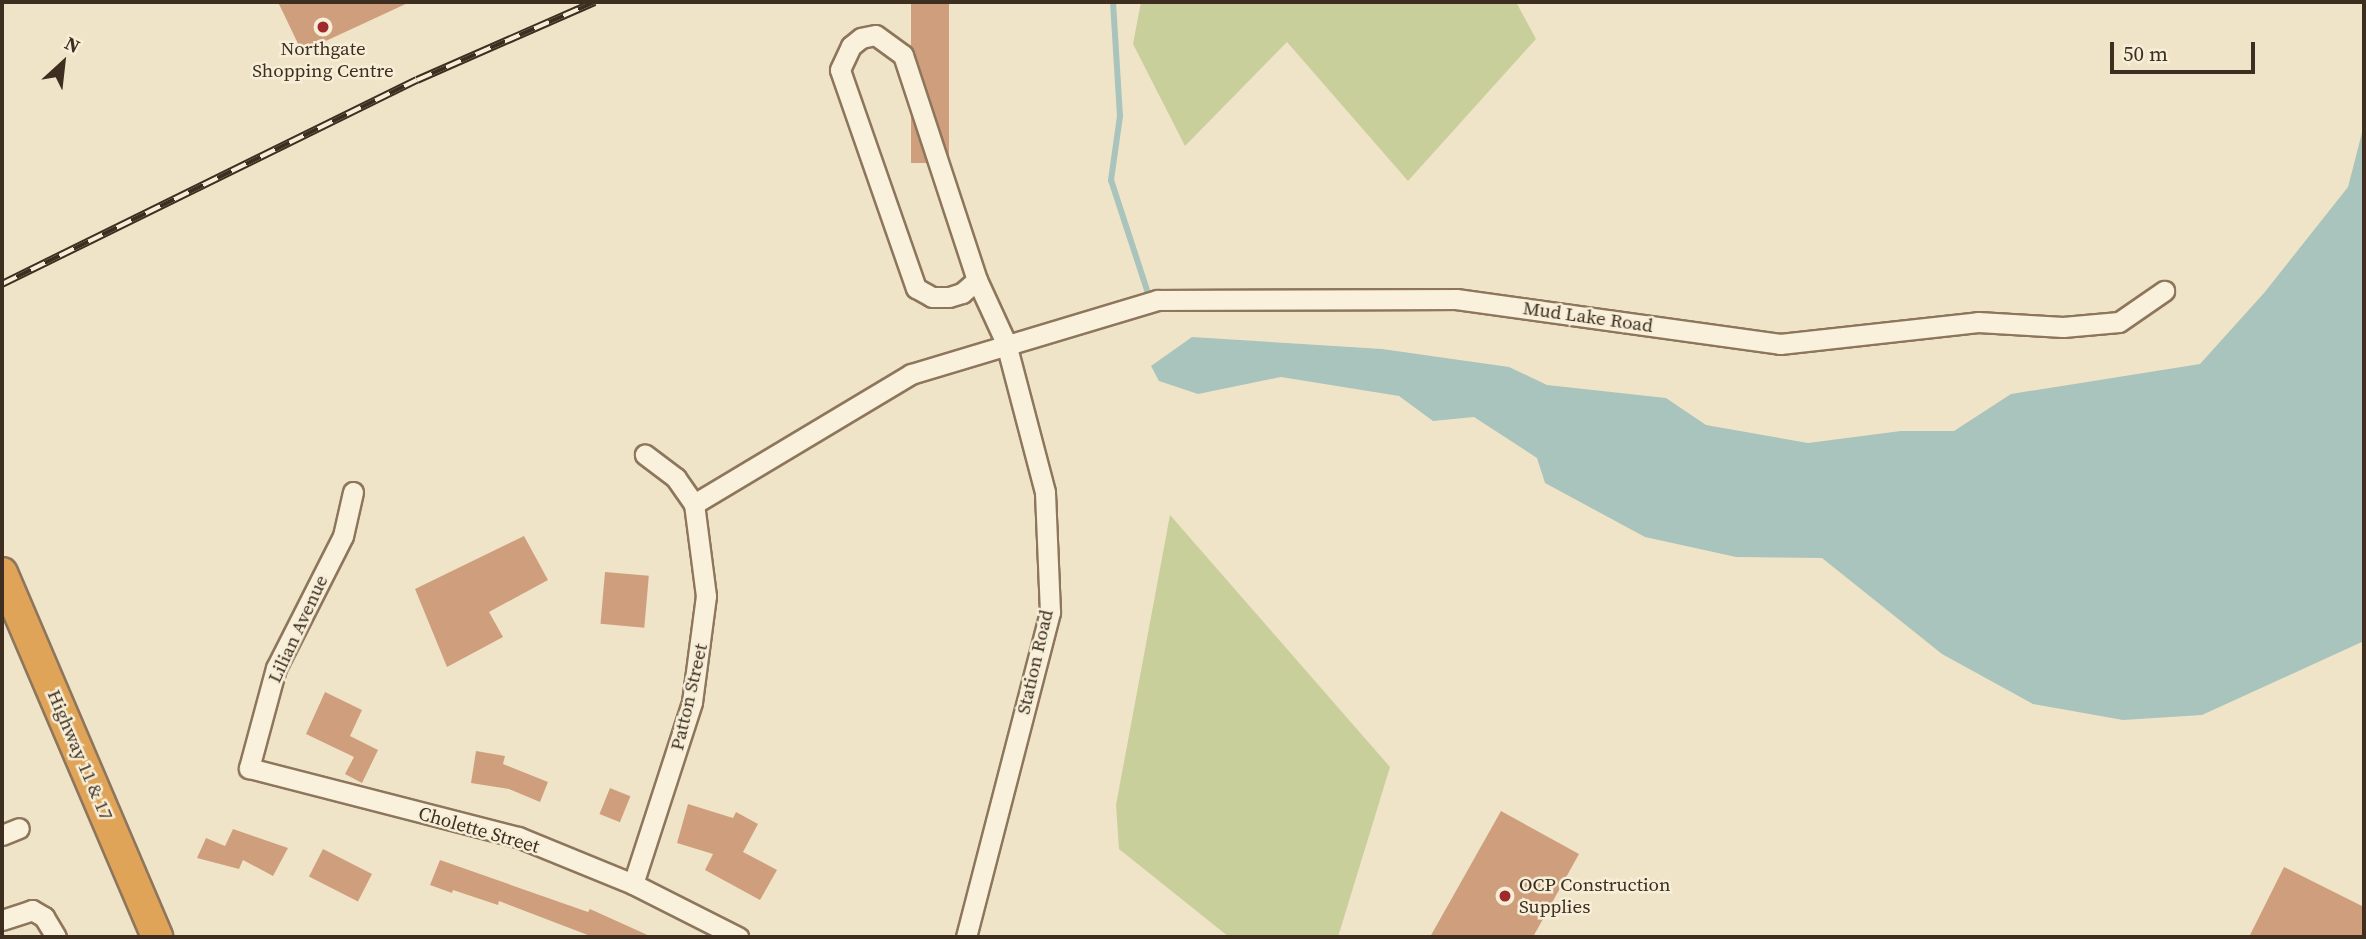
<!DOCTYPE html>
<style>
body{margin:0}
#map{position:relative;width:2366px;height:939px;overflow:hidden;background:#f0e4c8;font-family:"Source Serif 4",serif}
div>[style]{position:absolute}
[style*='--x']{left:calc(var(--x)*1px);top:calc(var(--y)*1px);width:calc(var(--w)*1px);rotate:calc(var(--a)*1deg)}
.green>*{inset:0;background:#c9cf9b}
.water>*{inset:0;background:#a9c4bc}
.stream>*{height:6px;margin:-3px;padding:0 3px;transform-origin:3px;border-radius:3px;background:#a9c4bc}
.building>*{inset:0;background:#cf9f7d;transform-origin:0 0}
.roads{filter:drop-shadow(2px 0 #8d765c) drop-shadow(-2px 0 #8d765c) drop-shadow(0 2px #8d765c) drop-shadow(0 -2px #8d765c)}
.minor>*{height:19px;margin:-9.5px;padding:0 9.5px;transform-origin:9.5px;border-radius:9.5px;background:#faf1dc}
.highway>*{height:30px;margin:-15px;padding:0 15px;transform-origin:15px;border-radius:15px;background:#e0a458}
.rail>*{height:8px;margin-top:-4px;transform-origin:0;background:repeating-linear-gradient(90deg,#f7eed8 0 16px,#3d2e20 0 32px);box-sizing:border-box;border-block:2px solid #3d2e20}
.dots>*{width:19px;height:19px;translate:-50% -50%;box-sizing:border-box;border:4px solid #f7eed8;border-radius:50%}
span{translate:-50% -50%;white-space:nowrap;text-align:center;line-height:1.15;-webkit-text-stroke:5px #f7eed8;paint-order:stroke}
.poi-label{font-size:19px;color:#3d2e20}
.left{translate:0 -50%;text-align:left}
.street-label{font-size:19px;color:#3d2e20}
.frame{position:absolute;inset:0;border:4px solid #3d2e20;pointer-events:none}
.north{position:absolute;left:28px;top:28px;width:70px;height:70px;-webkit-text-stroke:5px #f7eed8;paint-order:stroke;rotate:27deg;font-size:19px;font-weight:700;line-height:28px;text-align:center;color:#3d2e20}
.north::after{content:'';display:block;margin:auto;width:24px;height:32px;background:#3d2e20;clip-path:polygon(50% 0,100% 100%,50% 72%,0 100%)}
.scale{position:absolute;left:2110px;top:42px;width:145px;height:32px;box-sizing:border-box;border:4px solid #3d2e20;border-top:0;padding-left:9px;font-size:21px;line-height:24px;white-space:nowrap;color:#3d2e20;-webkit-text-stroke:5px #f7eed8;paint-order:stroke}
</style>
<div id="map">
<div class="green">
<div style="clip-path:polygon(1141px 2px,1516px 2px,1536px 39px,1408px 181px,1287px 42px,1185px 146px,1133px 44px)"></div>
<div style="clip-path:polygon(1170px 515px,1390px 767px,1338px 937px,1229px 937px,1119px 849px,1116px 805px)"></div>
</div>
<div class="water">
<div style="clip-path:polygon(2364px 125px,2364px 641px,2202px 715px,2123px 720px,2033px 704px,1942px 654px,1822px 558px,1736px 557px,1645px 537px,1545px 483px,1537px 458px,1474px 417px,1433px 421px,1399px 396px,1281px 377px,1198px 394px,1159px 381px,1151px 366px,1192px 337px,1382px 349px,1509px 367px,1547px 385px,1666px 398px,1706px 425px,1808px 443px,1901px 431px,1954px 431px,2011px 394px,2200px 364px,2264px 293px,2348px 187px)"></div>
</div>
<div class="stream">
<div style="--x:1113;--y:2;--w:114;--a:86.5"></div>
<div style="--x:1120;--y:116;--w:65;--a:98"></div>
<div style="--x:1111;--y:180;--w:119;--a:71.9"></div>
</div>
<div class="building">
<div style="clip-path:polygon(278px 2px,410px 2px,302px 52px)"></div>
<div style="left:911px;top:2px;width:38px;height:161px"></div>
<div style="clip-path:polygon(524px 536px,548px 580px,489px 612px,503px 637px,447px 667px,415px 589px)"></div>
<div style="left:605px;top:572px;width:44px;height:52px;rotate:5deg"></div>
<div style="clip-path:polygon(325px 692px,362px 710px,350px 736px,378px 750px,362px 783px,345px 774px,354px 757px,306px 734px)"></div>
<div style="clip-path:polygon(476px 751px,505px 756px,503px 764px,548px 782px,540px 802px,509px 789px,471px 783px)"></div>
<div style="left:610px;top:788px;width:22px;height:28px;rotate:22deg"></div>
<div style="clip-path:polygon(688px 804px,733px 818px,736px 812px,758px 824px,743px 852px,777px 870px,760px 900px,705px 870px,713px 854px,677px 843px)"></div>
<div style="clip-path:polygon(1501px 811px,1579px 854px,1533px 937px,1430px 937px)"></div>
<div style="clip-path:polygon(233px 829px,288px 848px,273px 876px,243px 860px,239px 869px,197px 858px,206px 838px,225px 846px)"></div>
<div style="left:323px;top:849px;width:55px;height:31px;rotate:27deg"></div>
<div style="clip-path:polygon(440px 860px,588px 912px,590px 909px,652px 937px,593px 937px,499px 901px,498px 905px,453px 890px,452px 893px,430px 885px)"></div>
<div style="clip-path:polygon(2284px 867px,2364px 907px,2364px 937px,2249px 937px)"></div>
</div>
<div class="roads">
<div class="minor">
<div style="--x:353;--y:492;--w:45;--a:102.8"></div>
<div style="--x:343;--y:536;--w:148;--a:116.9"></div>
<div style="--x:276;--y:668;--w:104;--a:105.1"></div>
<div style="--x:249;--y:768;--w:278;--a:14.4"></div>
<div style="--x:518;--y:837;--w:124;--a:22.2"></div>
<div style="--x:633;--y:884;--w:118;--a:26.8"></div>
<div style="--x:694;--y:504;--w:253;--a:-30.9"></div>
<div style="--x:911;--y:374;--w:257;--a:-16.7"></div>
<div style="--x:1157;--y:300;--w:299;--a:-0.2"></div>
<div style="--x:1456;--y:299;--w:327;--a:7.9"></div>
<div style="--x:1780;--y:344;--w:199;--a:-6.3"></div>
<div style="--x:1978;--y:322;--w:85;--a:3.4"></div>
<div style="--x:2063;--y:327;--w:56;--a:-5.1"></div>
<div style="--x:2119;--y:322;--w:55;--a:-34.6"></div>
<div style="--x:2;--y:835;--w:18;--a:-22"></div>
<div style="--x:633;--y:884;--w:191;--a:-72"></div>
<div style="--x:692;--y:702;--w:107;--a:-82.5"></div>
<div style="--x:706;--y:596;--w:93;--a:-97.4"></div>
<div style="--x:694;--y:504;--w:32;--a:-125"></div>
<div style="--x:676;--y:478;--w:39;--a:-143"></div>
<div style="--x:2;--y:920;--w:32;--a:-18"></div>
<div style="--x:32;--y:910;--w:14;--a:30"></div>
<div style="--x:44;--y:917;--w:23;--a:59"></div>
<div style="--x:966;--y:937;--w:336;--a:-75.5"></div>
<div style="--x:1050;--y:612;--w:120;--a:-92.4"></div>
<div style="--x:1045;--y:492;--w:154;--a:-104.7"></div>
<div style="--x:1006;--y:343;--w:69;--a:-114.7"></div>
<div style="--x:977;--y:280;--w:237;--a:-108.2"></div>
<div style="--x:903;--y:55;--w:34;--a:-144"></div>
<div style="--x:875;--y:35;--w:14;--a:168"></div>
<div style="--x:861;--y:38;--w:13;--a:141"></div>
<div style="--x:851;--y:46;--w:26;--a:115"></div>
<div style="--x:840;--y:70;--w:231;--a:70.8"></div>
<div style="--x:916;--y:288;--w:18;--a:29"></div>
<div style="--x:932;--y:297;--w:17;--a:0"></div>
<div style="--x:949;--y:297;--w:14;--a:-17"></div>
<div style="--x:962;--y:293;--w:20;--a:-41"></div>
</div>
<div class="highway">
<div style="--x:2;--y:573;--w:396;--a:66.9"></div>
</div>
</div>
<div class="rail">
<div style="--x:2;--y:284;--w:462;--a:-26.2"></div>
<div style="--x:417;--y:80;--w:194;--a:-23.7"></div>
</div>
<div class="dots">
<div style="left:323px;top:27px;background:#9e2a2b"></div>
<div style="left:1505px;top:896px;background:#9e2a2b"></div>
</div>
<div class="poi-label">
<span style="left:323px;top:60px">Northgate<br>Shopping Centre</span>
<span class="left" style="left:1519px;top:896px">OCP Construction<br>Supplies</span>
</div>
<div class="street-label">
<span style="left:1588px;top:317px;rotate:8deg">Mud Lake Road</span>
<span style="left:298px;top:629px;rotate:-65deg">Lilian Avenue</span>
<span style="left:1035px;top:662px;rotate:-77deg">Station Road</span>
<span style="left:689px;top:697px;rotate:-77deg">Patton Street</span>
<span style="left:80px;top:755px;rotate:67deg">Highway 11 &amp; 17</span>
<span style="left:479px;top:830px;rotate:16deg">Cholette Street</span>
</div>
<div class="frame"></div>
<div class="north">N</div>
<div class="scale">50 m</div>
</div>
